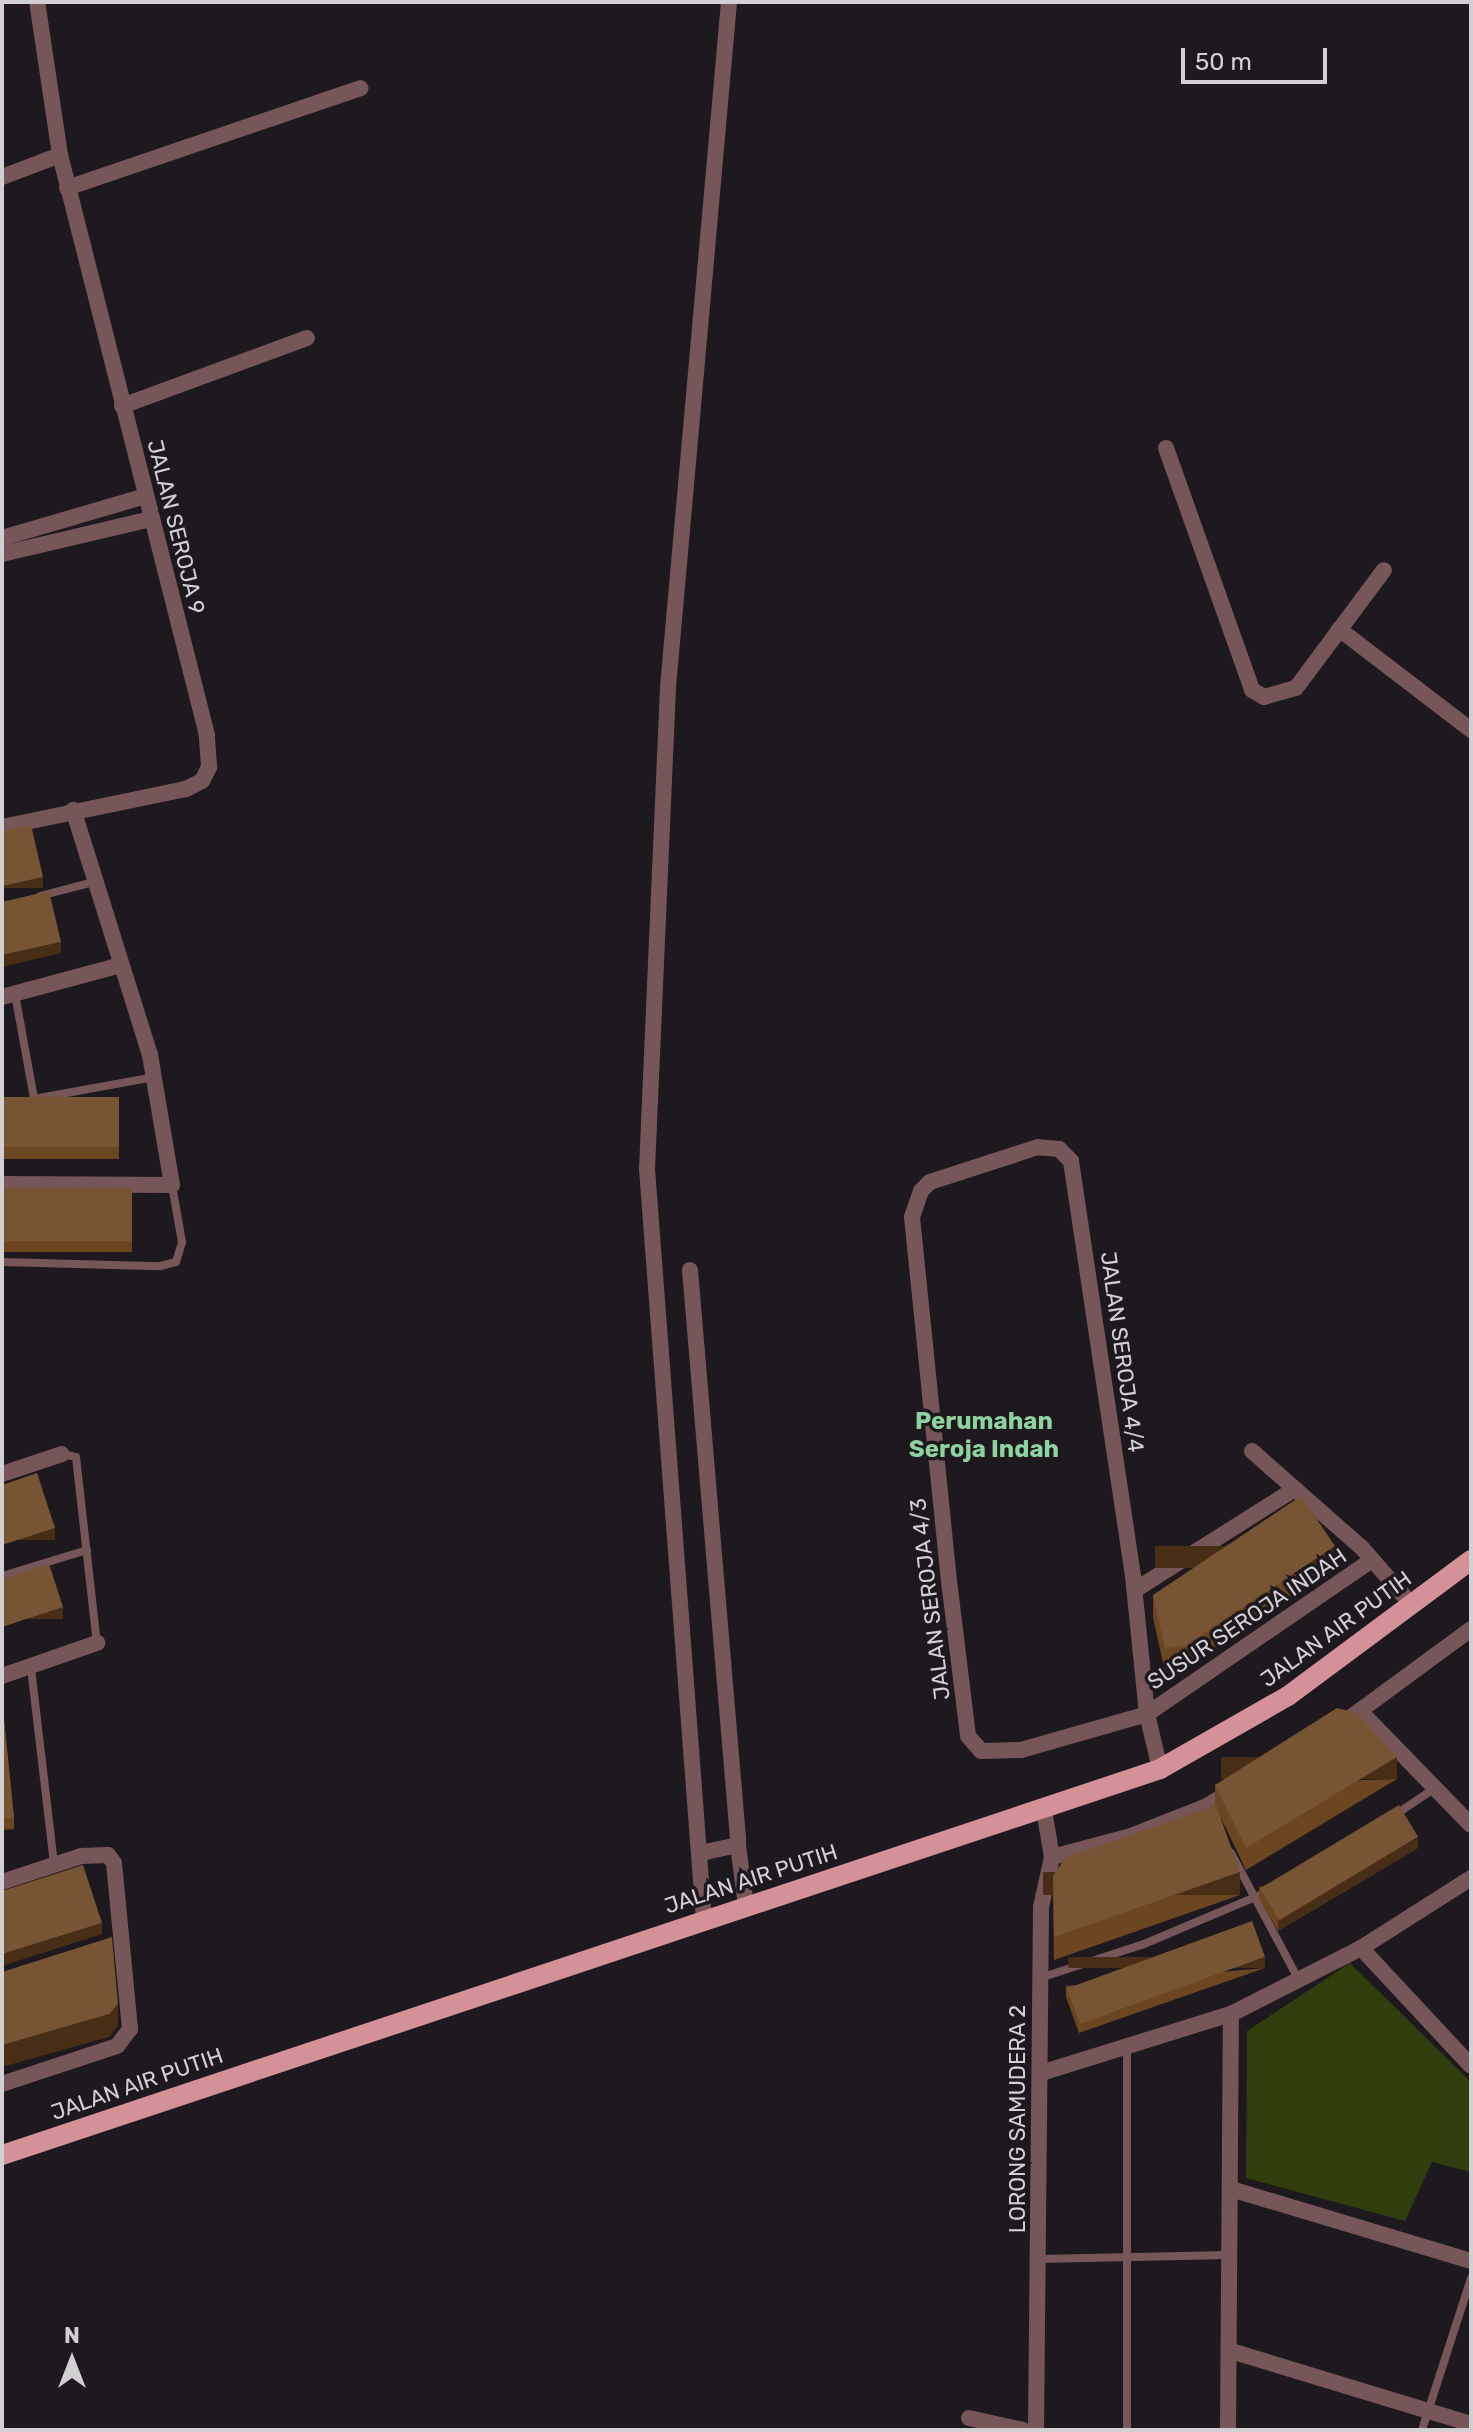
<!DOCTYPE html>
<style>
body{margin:0}
#map{position:relative;width:1473px;height:2432px;overflow:hidden;background:#1e191e;font-family:Rubik,sans-serif}
div>[style]{position:absolute}
[style*='--x']{left:calc(var(--x)*1px);top:calc(var(--y)*1px);width:calc(var(--w)*1px);rotate:calc(var(--a)*1deg)}
.green>*{inset:0;background:#313e0d}
.lane>*{height:8px;margin:-4px;padding:0 4px;transform-origin:4px;border-radius:4px;background:#775659}
.street>*{height:16px;margin:-8px;padding:0 8px;transform-origin:8px;border-radius:8px;background:#775659}
.primary>*{height:20px;margin:-10px;padding:0 10px;transform-origin:10px;border-radius:10px;background:#d59198}
.wall>*{inset:0;background:#6c4521;transform-origin:0 0}
.shaded-wall>*{inset:0;background:#482d17;transform-origin:0 0}
.building>*{inset:0;background:#775434;transform-origin:0 0}
span{translate:-50% -50%;white-space:nowrap;text-align:center;line-height:1.15;-webkit-text-stroke:7px #1e191e;paint-order:stroke}
.street-label{font-size:22px;color:#d3d0d4}
.neighbourhood-label{font-size:24px;color:#8ed2a0;font-weight:700}
.frame{position:absolute;inset:0;border:4px solid #d3d0d4;pointer-events:none}
.north{position:absolute;left:32px;top:2320px;width:80px;height:80px;-webkit-text-stroke:6px #1e191e;paint-order:stroke;rotate:0deg;font-size:22px;font-weight:700;line-height:32px;text-align:center;color:#d3d0d4}
.north::after{content:'';display:block;margin:auto;width:28px;height:36px;background:#d3d0d4;clip-path:polygon(50% 0,100% 100%,50% 72%,0 100%)}
.scale{position:absolute;left:1181px;top:48px;width:146px;height:36px;box-sizing:border-box;border:4px solid #d3d0d4;border-top:0;padding-left:10px;font-size:24px;line-height:28px;white-space:nowrap;color:#d3d0d4;-webkit-text-stroke:6px #1e191e;paint-order:stroke}
</style>
<div id="map">
<div class="green">
<div style="clip-path:polygon(1350px 1963px,1471px 2082px,1471px 2172px,1432px 2162px,1405px 2221px,1246px 2178px,1247px 2031px)"></div>
</div>
<div class="lane">
<div style="--x:40;--y:896;--w:56;--a:-14.5"></div>
<div style="--x:15;--y:994;--w:107;--a:79.7"></div>
<div style="--x:39;--y:1098;--w:118;--a:-10.3"></div>
<div style="--x:2;--y:1262;--w:158;--a:1.5"></div>
<div style="--x:160;--y:1266;--w:16;--a:-14"></div>
<div style="--x:176;--y:1262;--w:21;--a:-73"></div>
<div style="--x:182;--y:1242;--w:58;--a:-100"></div>
<div style="--x:62;--y:1454;--w:14;--a:12"></div>
<div style="--x:76;--y:1457;--w:187;--a:83.6"></div>
<div style="--x:2;--y:1576;--w:89;--a:-17"></div>
<div style="--x:31;--y:1668;--w:197;--a:83.3"></div>
<div style="--x:1395;--y:1815;--w:48;--a:-34"></div>
<div style="--x:1231;--y:1853;--w:146;--a:61.9"></div>
<div style="--x:1040;--y:1978;--w:109;--a:-18.1"></div>
<div style="--x:1144;--y:1944;--w:134;--a:-22.9"></div>
<div style="--x:1039;--y:2259;--w:190;--a:-1.2"></div>
<div style="--x:1127;--y:2430;--w:382;--a:-90"></div>
<div style="--x:1422;--y:2430;--w:160;--a:-72.1"></div>
</div>
<div class="street">
<div style="--x:2;--y:177;--w:62;--a:-20.8"></div>
<div style="--x:67;--y:188;--w:310;--a:-18.8"></div>
<div style="--x:122;--y:406;--w:197;--a:-20.2"></div>
<div style="--x:1166;--y:448;--w:257;--a:70.4"></div>
<div style="--x:1252;--y:690;--w:14;--a:30"></div>
<div style="--x:1264;--y:697;--w:33;--a:-16"></div>
<div style="--x:1296;--y:688;--w:147;--a:-53.3"></div>
<div style="--x:2;--y:538;--w:150;--a:-16.3"></div>
<div style="--x:2;--y:554;--w:153;--a:-13.2"></div>
<div style="--x:1339;--y:629;--w:166;--a:37.4"></div>
<div style="--x:2;--y:827;--w:188;--a:-11.7"></div>
<div style="--x:186;--y:789;--w:18;--a:-27"></div>
<div style="--x:202;--y:781;--w:16;--a:-63"></div>
<div style="--x:209;--y:767;--w:32;--a:-94"></div>
<div style="--x:207;--y:735;--w:598;--a:-104.22"></div>
<div style="--x:60;--y:155;--w:155;--a:-98.5"></div>
<div style="--x:2;--y:997;--w:123;--a:-15.1"></div>
<div style="--x:2;--y:1184;--w:170;--a:0.3"></div>
<div style="--x:172;--y:1185;--w:132;--a:-99.6"></div>
<div style="--x:150;--y:1055;--w:257;--a:-107.4"></div>
<div style="--x:690;--y:1270;--w:570;--a:85.17"></div>
<div style="--x:738;--y:1838;--w:7;--a:90"></div>
<div style="--x:738;--y:1845;--w:38;--a:168"></div>
<div style="--x:1252;--y:1451;--w:57;--a:41.5"></div>
<div style="--x:2;--y:1474;--w:63;--a:-18.4"></div>
<div style="--x:1135;--y:1590;--w:189;--a:-32.3"></div>
<div style="--x:1295;--y:1489;--w:89;--a:41.4"></div>
<div style="--x:1362;--y:1548;--w:74;--a:48.8"></div>
<div style="--x:2;--y:1676;--w:101;--a:-19.2"></div>
<div style="--x:1362;--y:1713;--w:156;--a:45.8"></div>
<div style="--x:1339;--y:1726;--w:164;--a:-36.3"></div>
<div style="--x:1160;--y:1769;--w:57;--a:-103.3"></div>
<div style="--x:1147;--y:1714;--w:139;--a:-95.8"></div>
<div style="--x:1133;--y:1576;--w:420;--a:-98.5"></div>
<div style="--x:1071;--y:1161;--w:17;--a:-135"></div>
<div style="--x:1059;--y:1149;--w:21;--a:-175"></div>
<div style="--x:1038;--y:1147;--w:114;--a:162"></div>
<div style="--x:930;--y:1182;--w:13;--a:135"></div>
<div style="--x:921;--y:1191;--w:28;--a:109"></div>
<div style="--x:912;--y:1217;--w:374;--a:84.2"></div>
<div style="--x:950;--y:1589;--w:148;--a:83"></div>
<div style="--x:968;--y:1736;--w:20;--a:49"></div>
<div style="--x:981;--y:1751;--w:40;--a:-1.4"></div>
<div style="--x:1021;--y:1750;--w:131;--a:-15.9"></div>
<div style="--x:1147;--y:1714;--w:273;--a:-34.4"></div>
<div style="--x:738;--y:1845;--w:62;--a:82.5"></div>
<div style="--x:1052;--y:1857;--w:82;--a:-14.9"></div>
<div style="--x:1131;--y:1836;--w:82;--a:-21.5"></div>
<div style="--x:1207;--y:1806;--w:31;--a:-32"></div>
<div style="--x:2;--y:1882;--w:83;--a:-18.2"></div>
<div style="--x:81;--y:1856;--w:27;--a:-2"></div>
<div style="--x:108;--y:1855;--w:10;--a:53"></div>
<div style="--x:114;--y:1863;--w:167;--a:84.5"></div>
<div style="--x:130;--y:2029;--w:21;--a:127"></div>
<div style="--x:117;--y:2046;--w:121;--a:161.7"></div>
<div style="--x:704;--y:1920;--w:753;--a:-94.34"></div>
<div style="--x:647;--y:1169;--w:482;--a:-87.5"></div>
<div style="--x:668;--y:687;--w:688;--a:-84.91"></div>
<div style="--x:1361;--y:1948;--w:161;--a:47"></div>
<div style="--x:1041;--y:2073;--w:199;--a:-17.3"></div>
<div style="--x:1231;--y:2014;--w:146;--a:-26.9"></div>
<div style="--x:1361;--y:1948;--w:130;--a:-32.5"></div>
<div style="--x:1231;--y:2189;--w:251;--a:16.7"></div>
<div style="--x:1231;--y:2351;--w:251;--a:16.9"></div>
<div style="--x:969;--y:2418;--w:55;--a:12.5"></div>
<div style="--x:1036;--y:2430;--w:523;--a:-89.45"></div>
<div style="--x:1041;--y:1907;--w:51;--a:-77.6"></div>
<div style="--x:1052;--y:1857;--w:48;--a:-99.7"></div>
<div style="--x:1228;--y:2430;--w:416;--a:-89.6"></div>
</div>
<div class="primary">
<div style="--x:2;--y:2155;--w:1221;--a:-18.43"></div>
<div style="--x:1160;--y:1769;--w:147;--a:-29.7"></div>
<div style="--x:1288;--y:1696;--w:228;--a:-36.6"></div>
</div>
<div class="wall">
<div style="left:2px;top:1097px;width:117px;height:62px"></div>
<div style="left:132px;top:1188px;width:64px;height:130px;rotate:90deg"></div>
<div style="clip-path:polygon(1335px 1568px,1185px 1668px,1165px 1671px,1153px 1618px,1153px 1595px)"></div>
<div style="clip-path:polygon(2px 1700px,14px 1818px,14px 1829px,2px 1830px)"></div>
<div style="clip-path:polygon(1397px 1779px,1246px 1870px,1220px 1816px,1240px 1895px,1054px 1960px,1053px 1876px,1215px 1805px,1215px 1785px)"></div>
<div style="clip-path:polygon(1418px 1848px,1278px 1931px,1259px 1898px,1259px 1887px)"></div>
<div style="clip-path:polygon(1265px 1968px,1079px 2033px,1066px 1997px,1066px 1986px)"></div>
</div>
<div class="shaded-wall">
<div style="left:43px;top:877px;width:11px;height:42px;rotate:90deg"></div>
<div style="clip-path:polygon(61px 942px,61px 953px,2px 967px,2px 955px)"></div>
<div style="left:55px;top:1528px;width:12px;height:56px;rotate:90deg"></div>
<div style="left:1335px;top:1546px;width:22px;height:180px;rotate:90deg"></div>
<div style="left:63px;top:1607px;width:12px;height:64px;rotate:90deg"></div>
<div style="left:1397px;top:1757px;width:22px;height:176px;rotate:90deg"></div>
<div style="clip-path:polygon(1418px 1837px,1418px 1848px,1278px 1931px,1278px 1919px)"></div>
<div style="left:1240px;top:1872px;width:23px;height:197px;rotate:90deg"></div>
<div style="clip-path:polygon(102px 1923px,102px 1934px,2px 1966px,2px 1954px)"></div>
<div style="left:1265px;top:1957px;width:11px;height:197px;rotate:90deg"></div>
<div style="clip-path:polygon(118px 2004px,118px 2026px,109px 2037px,2px 2067px,2px 2045px)"></div>
</div>
<div class="building">
<div style="clip-path:polygon(31px 825px,43px 877px,2px 886px,2px 831px)"></div>
<div style="clip-path:polygon(49px 891px,61px 942px,2px 955px,2px 902px)"></div>
<div style="left:2px;top:1097px;width:117px;height:50px"></div>
<div style="left:132px;top:1188px;width:53px;height:130px;rotate:90deg"></div>
<div style="clip-path:polygon(37px 1473px,55px 1528px,2px 1545px,2px 1485px)"></div>
<div style="clip-path:polygon(1301px 1496px,1335px 1546px,1185px 1646px,1165px 1648px,1153px 1595px)"></div>
<div style="clip-path:polygon(49px 1564px,63px 1607px,2px 1627px,2px 1580px)"></div>
<div style="clip-path:polygon(2px 1700px,14px 1818px,2px 1819px)"></div>
<div style="clip-path:polygon(1337px 1708px,1357px 1713px,1397px 1757px,1246px 1848px,1215px 1785px)"></div>
<div style="clip-path:polygon(1216px 1805px,1240px 1872px,1054px 1937px,1053px 1876px,1065px 1858px)"></div>
<div style="left:1399px;top:1805px;width:37px;height:162px;rotate:59deg"></div>
<div style="clip-path:polygon(83px 1865px,102px 1923px,2px 1954px,2px 1891px)"></div>
<div style="left:1252px;top:1921px;width:38px;height:197px;rotate:70deg"></div>
<div style="clip-path:polygon(112px 1937px,118px 2004px,109px 2014px,2px 2045px,2px 1972px)"></div>
</div>
<div class="street-label">
<span style="left:176px;top:527px;rotate:76deg">JALAN SEROJA 9</span>
<span style="left:1122px;top:1352px;rotate:82deg">JALAN SEROJA 4/4</span>
<span style="left:930px;top:1599px;rotate:-97deg">JALAN SEROJA 4/3</span>
<span style="left:1247px;top:1619px;rotate:-34deg">SUSUR SEROJA INDAH</span>
<span style="left:1336px;top:1629px;rotate:-36deg">JALAN AIR PUTIH</span>
<span style="left:751px;top:1879px;rotate:-18deg">JALAN AIR PUTIH</span>
<span style="left:137px;top:2084px;rotate:-19deg">JALAN AIR PUTIH</span>
<span style="left:1018px;top:2119px;rotate:-90deg">LORONG SAMUDERA 2</span>
</div>
<div class="neighbourhood-label">
<span style="left:984px;top:1436px">Perumahan<br>Seroja Indah</span>
</div>
<div class="frame"></div>
<div class="north">N</div>
<div class="scale">50 m</div>
</div>
